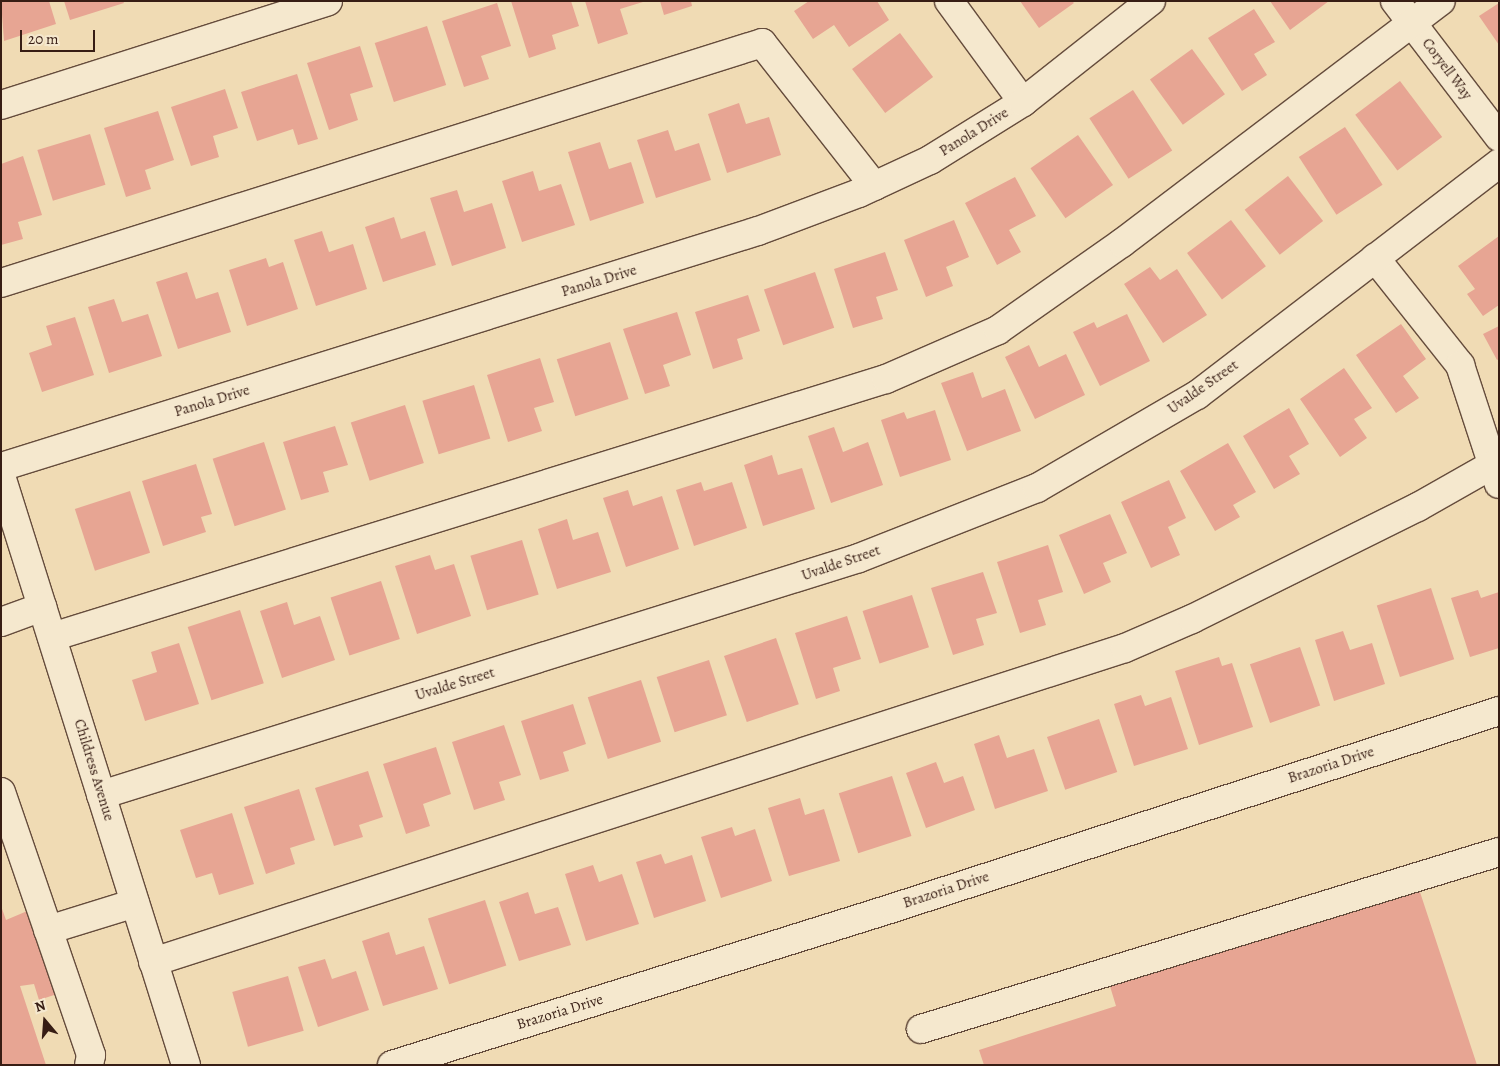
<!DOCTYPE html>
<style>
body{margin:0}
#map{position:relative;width:1500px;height:1066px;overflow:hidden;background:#f0dbb4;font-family:Alegreya,serif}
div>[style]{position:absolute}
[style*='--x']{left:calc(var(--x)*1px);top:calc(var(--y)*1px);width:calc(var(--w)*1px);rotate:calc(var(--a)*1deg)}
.building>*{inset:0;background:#e7a593;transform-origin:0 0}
.roads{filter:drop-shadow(1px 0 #654c3c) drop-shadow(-1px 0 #654c3c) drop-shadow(0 1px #654c3c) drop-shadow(0 -1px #654c3c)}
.minor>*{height:28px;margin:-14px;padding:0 14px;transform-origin:14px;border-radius:14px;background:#f5e8ce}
span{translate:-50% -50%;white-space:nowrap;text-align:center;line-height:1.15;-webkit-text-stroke:4.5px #f5e8ce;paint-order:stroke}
.street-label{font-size:15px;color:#371d14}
.frame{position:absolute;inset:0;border:2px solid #371d14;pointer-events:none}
.north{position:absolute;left:20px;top:996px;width:50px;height:50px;-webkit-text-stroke:4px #f5e8ce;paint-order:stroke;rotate:342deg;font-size:14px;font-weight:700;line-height:20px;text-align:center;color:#371d14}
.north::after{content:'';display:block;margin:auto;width:18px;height:22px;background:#371d14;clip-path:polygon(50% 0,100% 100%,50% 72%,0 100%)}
.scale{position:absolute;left:20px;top:30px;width:75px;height:22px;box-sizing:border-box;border:2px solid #371d14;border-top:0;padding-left:6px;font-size:15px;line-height:18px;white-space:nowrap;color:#371d14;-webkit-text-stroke:4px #f5e8ce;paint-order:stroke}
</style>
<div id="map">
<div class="building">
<div style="clip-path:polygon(1px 1px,49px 1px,56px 24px,4px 41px)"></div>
<div style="clip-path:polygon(64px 1px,123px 1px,124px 3px,70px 20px)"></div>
<div style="clip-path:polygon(511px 1px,571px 1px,579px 26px,552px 35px,556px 49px,529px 58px)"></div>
<div style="clip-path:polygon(585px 1px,643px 1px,643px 2px,620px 9px,628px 34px,598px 44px)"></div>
<div style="clip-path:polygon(660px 1px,691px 1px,692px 6px,664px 15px)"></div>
<div style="clip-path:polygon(809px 1px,877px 1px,889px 20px,849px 47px,834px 25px,813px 39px,794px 11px)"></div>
<div style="clip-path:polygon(1020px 1px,1072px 1px,1074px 3px,1039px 28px)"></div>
<div style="clip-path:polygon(1270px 1px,1329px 1px,1290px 30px)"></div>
<div style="clip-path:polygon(497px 3px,511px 46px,481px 56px,489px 79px,464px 87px,442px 21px)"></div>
<div style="clip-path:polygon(1499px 3px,1499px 45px,1479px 16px)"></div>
<div style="clip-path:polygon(1254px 9px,1275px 42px,1254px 54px,1267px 75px,1242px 91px,1208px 38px)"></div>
<div style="left:427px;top:26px;width:62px;height:55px;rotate:72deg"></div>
<div style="left:900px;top:33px;width:55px;height:60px;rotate:53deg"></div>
<div style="clip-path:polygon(360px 46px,373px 87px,350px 94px,358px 120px,329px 130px,307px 63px)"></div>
<div style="left:1192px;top:49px;width:56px;height:52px;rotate:54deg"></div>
<div style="clip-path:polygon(297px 74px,318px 139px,298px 145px,293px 129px,257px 141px,241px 92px)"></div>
<div style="left:1400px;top:81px;width:70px;height:56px;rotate:53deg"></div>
<div style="clip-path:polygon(225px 89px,238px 128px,213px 136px,219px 157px,191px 166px,171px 107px)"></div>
<div style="left:1133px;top:90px;width:72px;height:52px;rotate:57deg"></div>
<div style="clip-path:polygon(739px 103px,746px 124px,769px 117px,781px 155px,727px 173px,708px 114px)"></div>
<div style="clip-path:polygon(158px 111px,174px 160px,145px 170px,151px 189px,126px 197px,104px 128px)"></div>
<div style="left:1345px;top:127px;width:69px;height:55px;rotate:57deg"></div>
<div style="clip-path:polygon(668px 130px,675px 151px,699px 143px,711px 180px,656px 198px,637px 140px)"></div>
<div style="left:90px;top:134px;width:53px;height:55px;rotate:73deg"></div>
<div style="left:1078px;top:135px;width:61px;height:58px;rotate:55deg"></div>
<div style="clip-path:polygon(600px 142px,609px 169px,631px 162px,644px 203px,590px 221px,568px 152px)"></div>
<div style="clip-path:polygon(23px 156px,42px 215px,18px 222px,23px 239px,1px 245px,1px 164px)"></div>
<div style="clip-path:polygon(533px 171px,539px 191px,561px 184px,575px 225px,522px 242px,502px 181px)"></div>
<div style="left:1288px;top:176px;width:57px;height:55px;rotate:52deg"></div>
<div style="clip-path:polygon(1015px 177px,1036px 216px,1009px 230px,1021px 252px,997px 265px,965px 203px)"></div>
<div style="clip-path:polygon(457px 190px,464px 212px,492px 203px,506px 248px,452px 266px,430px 198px)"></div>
<div style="clip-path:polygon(394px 217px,401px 239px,425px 231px,436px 265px,383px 282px,365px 227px)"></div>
<div style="clip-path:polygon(954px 220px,969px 257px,946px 267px,953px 286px,926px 297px,904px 240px)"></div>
<div style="left:1231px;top:220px;width:58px;height:55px;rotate:53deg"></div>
<div style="clip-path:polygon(322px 231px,329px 252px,353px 244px,367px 289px,316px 306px,294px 240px)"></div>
<div style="clip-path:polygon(1499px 236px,1499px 305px,1483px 316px,1467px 294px,1475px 289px,1458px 266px)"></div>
<div style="clip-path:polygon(885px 252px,898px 290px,876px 297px,883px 319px,853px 328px,834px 269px)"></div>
<div style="clip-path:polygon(266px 258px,269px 267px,283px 262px,298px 309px,247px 326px,229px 270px)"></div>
<div style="clip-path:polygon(1150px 267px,1160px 280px,1177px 269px,1207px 315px,1163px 343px,1124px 284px)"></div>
<div style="clip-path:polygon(187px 272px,196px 299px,218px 292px,231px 332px,178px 349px,156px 282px)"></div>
<div style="left:815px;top:272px;width:59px;height:54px;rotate:71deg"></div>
<div style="clip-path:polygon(748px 295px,760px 331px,737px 339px,743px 359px,713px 369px,695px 312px)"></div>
<div style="clip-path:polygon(114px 299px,122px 322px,148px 314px,162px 356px,109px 373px,88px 307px)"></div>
<div style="clip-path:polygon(677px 312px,691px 355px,663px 365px,670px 386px,645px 394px,623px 329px)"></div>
<div style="clip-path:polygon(1127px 314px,1150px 361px,1100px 386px,1073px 332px,1094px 322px,1097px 328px)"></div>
<div style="clip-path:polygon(75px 317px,94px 375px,42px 392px,29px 353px,52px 345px,46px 326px)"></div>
<div style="clip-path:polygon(1401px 324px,1426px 359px,1403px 376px,1419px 398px,1396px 413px,1356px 355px)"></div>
<div style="clip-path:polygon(1499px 326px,1499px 359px,1497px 360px,1483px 334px)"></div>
<div style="left:610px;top:342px;width:60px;height:56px;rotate:72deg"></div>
<div style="clip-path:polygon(1029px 345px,1039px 367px,1066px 354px,1085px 395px,1035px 419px,1005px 357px)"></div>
<div style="clip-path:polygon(540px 358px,554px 402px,534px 408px,542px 431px,508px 442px,487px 375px)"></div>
<div style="clip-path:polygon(1344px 368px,1372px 408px,1354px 419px,1367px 438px,1340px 457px,1300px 399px)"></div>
<div style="clip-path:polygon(973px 372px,982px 398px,1005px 389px,1021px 431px,967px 451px,941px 383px)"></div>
<div style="left:474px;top:385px;width:56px;height:54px;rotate:73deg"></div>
<div style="left:405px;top:405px;width:61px;height:57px;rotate:72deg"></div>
<div style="clip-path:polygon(1289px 408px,1309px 444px,1289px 456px,1300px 474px,1274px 489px,1243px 436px)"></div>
<div style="clip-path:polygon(935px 410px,951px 460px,900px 477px,881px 420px,904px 412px,907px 419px)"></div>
<div style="clip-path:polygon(335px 426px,348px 465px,323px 472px,329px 492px,301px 500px,283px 442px)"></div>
<div style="clip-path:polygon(834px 427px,843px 452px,868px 442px,883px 485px,831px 503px,808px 436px)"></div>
<div style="left:264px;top:442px;width:71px;height:54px;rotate:72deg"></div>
<div style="clip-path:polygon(1228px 443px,1256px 492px,1233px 505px,1240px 517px,1215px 531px,1180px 471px)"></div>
<div style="clip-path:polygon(772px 455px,778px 475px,802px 468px,815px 509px,763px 526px,744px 465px)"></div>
<div style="clip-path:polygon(196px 464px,212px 514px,201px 517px,206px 532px,163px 546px,142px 481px)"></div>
<div style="clip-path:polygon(1169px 480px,1186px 518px,1168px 527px,1180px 555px,1151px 568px,1121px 502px)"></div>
<div style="clip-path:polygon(701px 482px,704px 491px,732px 482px,747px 528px,694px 546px,676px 490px)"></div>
<div style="clip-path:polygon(628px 490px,633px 506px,662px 496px,679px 549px,626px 567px,603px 498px)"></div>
<div style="left:130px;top:491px;width:65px;height:58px;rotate:72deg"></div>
<div style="clip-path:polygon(1110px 514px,1127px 553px,1103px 563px,1111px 582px,1084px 594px,1059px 535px)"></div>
<div style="clip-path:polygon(567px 519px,573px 540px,598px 532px,611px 572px,557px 589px,538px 529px)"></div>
<div style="left:522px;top:540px;width:57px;height:54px;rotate:73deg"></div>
<div style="clip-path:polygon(1048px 545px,1063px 592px,1038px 600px,1046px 625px,1020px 633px,997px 562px)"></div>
<div style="clip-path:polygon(430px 555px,435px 570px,454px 564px,471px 616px,417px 634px,395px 566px)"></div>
<div style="clip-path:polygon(983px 572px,997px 613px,976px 619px,984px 645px,953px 655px,931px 588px)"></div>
<div style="left:381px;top:581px;width:61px;height:53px;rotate:72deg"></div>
<div style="left:1431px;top:588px;width:75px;height:57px;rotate:72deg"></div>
<div style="clip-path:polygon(1478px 590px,1481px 598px,1499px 592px,1499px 648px,1470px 657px,1451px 598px)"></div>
<div style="left:912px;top:595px;width:55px;height:52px;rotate:72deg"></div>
<div style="clip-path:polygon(287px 602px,294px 625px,320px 616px,335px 660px,282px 678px,260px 611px)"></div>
<div style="left:240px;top:610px;width:77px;height:55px;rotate:72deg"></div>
<div style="clip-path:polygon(847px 616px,861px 659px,833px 668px,840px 691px,816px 699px,795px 633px)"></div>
<div style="clip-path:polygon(1343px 631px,1350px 650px,1372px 643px,1385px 684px,1334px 701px,1315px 640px)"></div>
<div style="left:776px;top:638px;width:70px;height:55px;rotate:71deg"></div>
<div style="clip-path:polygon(179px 643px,199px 704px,145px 721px,132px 680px,157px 672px,151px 652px)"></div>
<div style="left:1300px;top:647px;width:62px;height:53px;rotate:71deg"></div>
<div style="clip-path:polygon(1219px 657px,1222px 666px,1232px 663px,1253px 727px,1199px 745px,1175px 671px)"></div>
<div style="left:709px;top:660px;width:58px;height:55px;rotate:72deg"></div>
<div style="left:641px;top:680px;width:65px;height:56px;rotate:72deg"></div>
<div style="clip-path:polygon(1141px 695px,1145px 706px,1171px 697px,1188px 749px,1134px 766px,1114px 704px)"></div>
<div style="clip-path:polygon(573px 704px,586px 744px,563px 752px,569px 771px,540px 780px,521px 721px)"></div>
<div style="left:1099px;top:719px;width:56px;height:55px;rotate:71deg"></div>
<div style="clip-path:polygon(504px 725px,521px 775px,499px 782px,505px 800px,474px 810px,452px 742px)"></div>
<div style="clip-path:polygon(999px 735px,1007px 758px,1034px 749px,1048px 791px,995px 809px,974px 744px)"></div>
<div style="clip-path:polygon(436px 747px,451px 794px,423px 804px,430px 826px,406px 834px,383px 764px)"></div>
<div style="clip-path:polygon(936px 762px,944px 783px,963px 776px,975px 810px,926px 828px,906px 773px)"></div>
<div style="clip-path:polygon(368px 771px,383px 817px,359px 825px,363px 837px,334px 846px,315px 788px)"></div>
<div style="left:892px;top:776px;width:63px;height:56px;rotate:72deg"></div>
<div style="clip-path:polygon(299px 789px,315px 840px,290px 848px,295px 864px,266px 874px,244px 807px)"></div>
<div style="clip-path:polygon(800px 798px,805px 815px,824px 809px,840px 861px,789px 876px,768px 808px)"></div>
<div style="clip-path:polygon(232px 813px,254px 884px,219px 895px,212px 873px,196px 878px,180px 830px)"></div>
<div style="clip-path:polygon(732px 827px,735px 836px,755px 829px,772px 881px,721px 898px,701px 837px)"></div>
<div style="clip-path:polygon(661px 854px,665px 864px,692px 855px,706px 901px,654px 918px,636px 862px)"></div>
<div style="clip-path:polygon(593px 865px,599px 882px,622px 874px,639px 924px,586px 941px,565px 874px)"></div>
<div style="clip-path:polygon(1417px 883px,1477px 1065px,984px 1065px,979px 1050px,1116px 1006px,1109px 983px)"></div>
<div style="clip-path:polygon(528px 892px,535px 914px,558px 907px,571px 945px,519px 961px,499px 902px)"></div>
<div style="left:485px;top:900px;width:69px;height:60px;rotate:72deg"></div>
<div style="clip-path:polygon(1px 906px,6px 920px,32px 909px,60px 993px,39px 1000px,34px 984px,20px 986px,46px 1065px,1px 1065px)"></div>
<div style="clip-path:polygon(389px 932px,396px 955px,424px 946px,438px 989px,383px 1006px,362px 941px)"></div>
<div style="clip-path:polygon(325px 959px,332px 979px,356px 971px,369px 1010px,318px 1027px,298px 967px)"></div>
<div style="left:288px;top:976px;width:57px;height:58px;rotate:74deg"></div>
</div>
<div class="roads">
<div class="minor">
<div style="--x:949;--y:1;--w:125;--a:53.8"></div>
<div style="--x:1395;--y:1;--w:171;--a:52.6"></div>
<div style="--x:1;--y:105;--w:343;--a:-17.6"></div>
<div style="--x:1375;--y:258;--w:137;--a:51.5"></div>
<div style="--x:1460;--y:365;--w:125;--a:71.9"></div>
<div style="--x:1;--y:283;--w:798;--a:-17.5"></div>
<div style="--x:762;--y:43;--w:182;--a:51.9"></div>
<div style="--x:1;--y:467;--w:793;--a:-17.32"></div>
<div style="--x:758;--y:231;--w:108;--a:-20.6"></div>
<div style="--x:859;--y:193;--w:78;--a:-24.9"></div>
<div style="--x:930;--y:160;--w:110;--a:-31.9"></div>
<div style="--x:1023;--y:102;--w:163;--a:-38.3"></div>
<div style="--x:1;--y:476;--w:617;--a:72.56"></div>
<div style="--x:1;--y:622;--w:44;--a:-20.1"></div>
<div style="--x:52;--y:637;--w:873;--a:-17.19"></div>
<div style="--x:886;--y:379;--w:122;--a:-23.6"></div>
<div style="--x:998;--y:330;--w:151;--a:-35.1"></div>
<div style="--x:1122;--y:243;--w:400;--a:-37.2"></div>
<div style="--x:1;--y:792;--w:278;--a:71.1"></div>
<div style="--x:91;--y:1055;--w:10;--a:101"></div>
<div style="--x:101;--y:795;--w:794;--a:-17.36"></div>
<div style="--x:859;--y:558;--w:191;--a:-21.5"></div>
<div style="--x:1037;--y:488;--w:185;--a:-30.2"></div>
<div style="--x:1197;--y:395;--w:381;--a:-37.5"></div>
<div style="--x:48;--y:930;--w:91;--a:-17.2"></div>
<div style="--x:153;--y:962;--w:1021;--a:-17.9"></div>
<div style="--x:1125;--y:648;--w:73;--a:-23.4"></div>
<div style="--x:1192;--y:619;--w:252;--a:-26.4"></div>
<div style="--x:1418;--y:507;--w:85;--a:-29.6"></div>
<div style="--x:921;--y:1029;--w:604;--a:-17.03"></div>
<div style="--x:392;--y:1065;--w:525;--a:-17.4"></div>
<div style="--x:893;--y:908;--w:637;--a:-18.01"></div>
</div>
</div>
<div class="street-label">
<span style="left:1447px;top:69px;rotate:53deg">Coryell Way</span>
<span style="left:974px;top:132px;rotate:-32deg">Panola Drive</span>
<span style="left:599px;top:281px;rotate:-17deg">Panola Drive</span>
<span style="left:1203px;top:387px;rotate:-35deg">Uvalde Street</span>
<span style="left:212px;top:401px;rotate:-17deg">Panola Drive</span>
<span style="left:841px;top:563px;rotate:-19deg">Uvalde Street</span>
<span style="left:455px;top:684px;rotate:-17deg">Uvalde Street</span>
<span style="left:1331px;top:765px;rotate:-18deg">Brazoria Drive</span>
<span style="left:94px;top:770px;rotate:73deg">Childress Avenue</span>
<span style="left:946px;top:890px;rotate:-18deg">Brazoria Drive</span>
<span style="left:560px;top:1012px;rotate:-17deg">Brazoria Drive</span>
</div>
<div class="frame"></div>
<div class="north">N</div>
<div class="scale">20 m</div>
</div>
